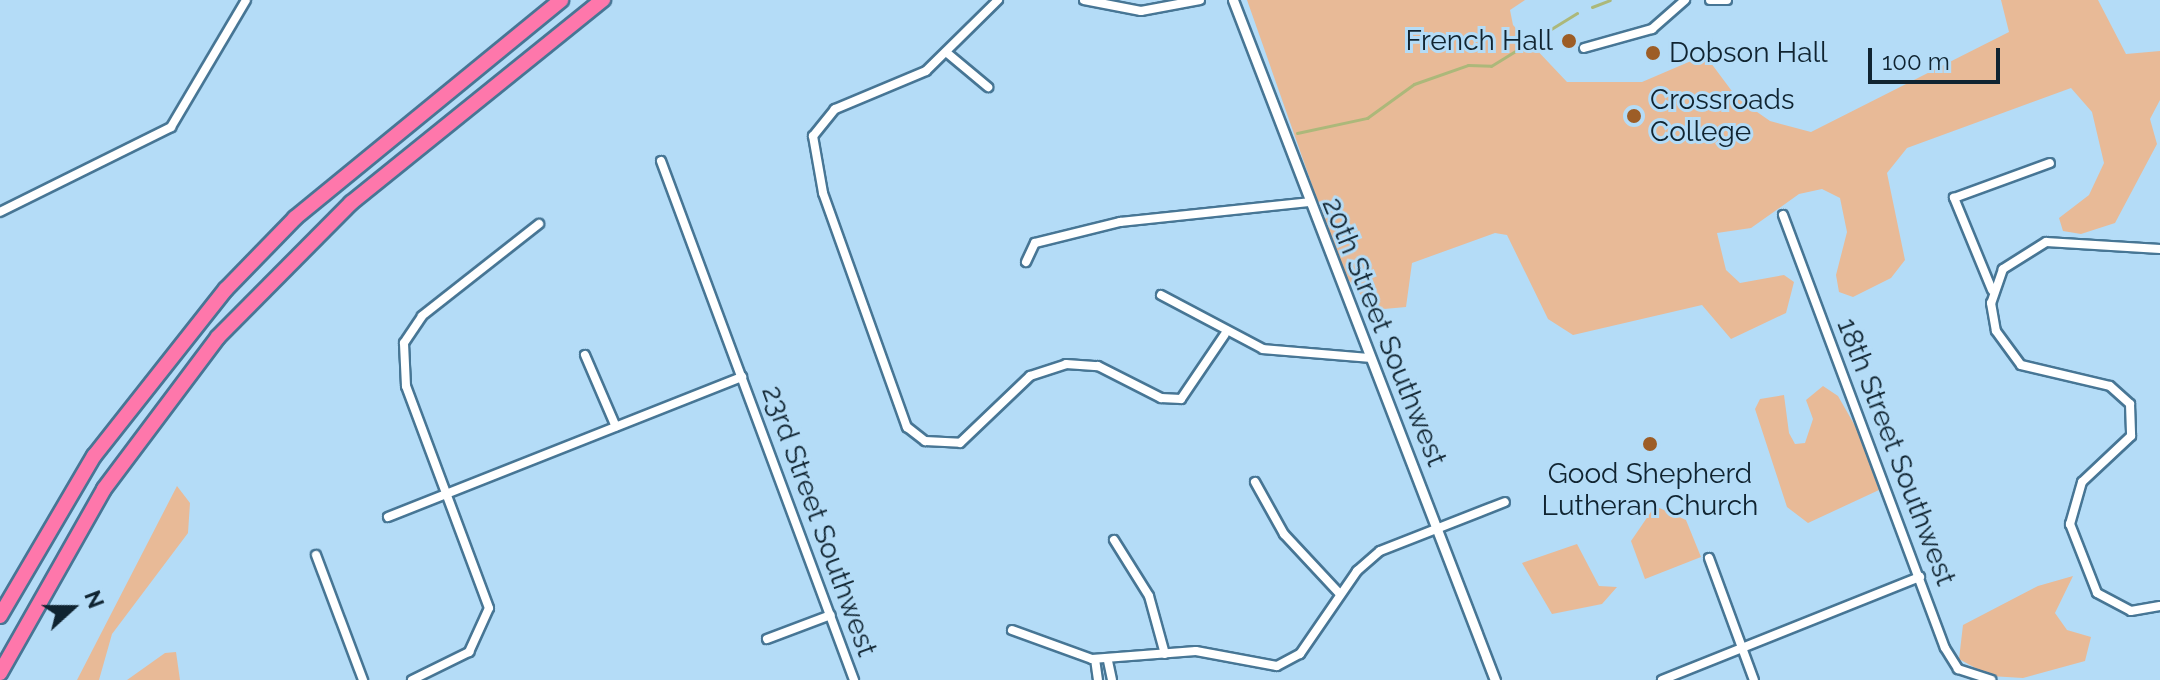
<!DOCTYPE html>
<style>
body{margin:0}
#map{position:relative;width:2160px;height:680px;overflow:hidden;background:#b4dcf7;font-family:Raleway,sans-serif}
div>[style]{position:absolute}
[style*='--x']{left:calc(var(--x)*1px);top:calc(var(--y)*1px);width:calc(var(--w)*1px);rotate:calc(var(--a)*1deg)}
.green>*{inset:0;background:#e8ba97}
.stream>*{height:3px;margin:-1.5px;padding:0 1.5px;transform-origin:1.5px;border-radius:1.5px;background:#acb87a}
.roads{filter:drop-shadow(2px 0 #477695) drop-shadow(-2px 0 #477695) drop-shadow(0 2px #477695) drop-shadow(0 -2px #477695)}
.minor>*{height:8px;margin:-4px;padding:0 4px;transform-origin:4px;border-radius:4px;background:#fff}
.tertiary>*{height:9px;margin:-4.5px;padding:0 4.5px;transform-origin:4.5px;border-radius:4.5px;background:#fff}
.motorway>*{height:14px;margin:-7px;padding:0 7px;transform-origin:7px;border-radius:7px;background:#fe77ab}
.dots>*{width:22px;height:22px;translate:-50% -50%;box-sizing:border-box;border:4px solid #b4dcf7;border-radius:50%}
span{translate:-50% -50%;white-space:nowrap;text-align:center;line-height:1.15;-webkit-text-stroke:6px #b4dcf7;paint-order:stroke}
.poi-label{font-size:28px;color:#102431}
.right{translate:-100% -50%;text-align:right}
.left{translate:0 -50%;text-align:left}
.street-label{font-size:28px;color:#102431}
.north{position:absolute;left:32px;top:568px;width:80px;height:80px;-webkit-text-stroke:6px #b4dcf7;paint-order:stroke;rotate:69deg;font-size:22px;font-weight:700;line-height:32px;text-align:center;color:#102431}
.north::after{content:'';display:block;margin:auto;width:28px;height:36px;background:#102431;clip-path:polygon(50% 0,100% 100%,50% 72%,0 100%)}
.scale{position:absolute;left:1868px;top:48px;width:132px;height:36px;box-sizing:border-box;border:4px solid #102431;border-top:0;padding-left:10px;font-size:24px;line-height:28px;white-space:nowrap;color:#102431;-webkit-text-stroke:6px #b4dcf7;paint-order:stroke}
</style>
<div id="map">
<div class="green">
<div style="clip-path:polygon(1247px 0,1525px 0,1510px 10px,1513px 25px,1567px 82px,1642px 82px,1705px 55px,1737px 98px,1770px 121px,1811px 132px,2009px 32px,2001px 0,2098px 0,2126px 54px,2160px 51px,2160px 100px,2150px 119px,2157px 144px,2115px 223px,2081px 234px,2063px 231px,2059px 218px,2089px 195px,2104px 163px,2092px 112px,2071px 88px,1907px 148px,1887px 173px,1905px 260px,1891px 278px,1853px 297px,1839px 292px,1836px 275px,1847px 232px,1840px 198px,1822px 189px,1799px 194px,1751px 228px,1717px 233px,1726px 270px,1740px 283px,1784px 275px,1794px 282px,1786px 313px,1731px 339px,1702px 305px,1573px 335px,1548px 319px,1507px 235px,1495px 233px,1412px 263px,1406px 307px,1373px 310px,1343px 273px)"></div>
<div style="clip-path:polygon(1823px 386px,1838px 396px,1858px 431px,1879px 490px,1808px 523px,1787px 507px,1755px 409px,1760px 399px,1784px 395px,1789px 433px,1795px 444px,1805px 443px,1813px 419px,1806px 400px)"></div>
<div style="clip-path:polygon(177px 486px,190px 503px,188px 533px,112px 634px,99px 680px,77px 680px)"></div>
<div style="clip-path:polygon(1655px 506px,1686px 520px,1701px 557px,1645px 579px,1631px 541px)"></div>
<div style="clip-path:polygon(1577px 544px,1599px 586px,1617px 587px,1602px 604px,1552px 614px,1522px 563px)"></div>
<div style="clip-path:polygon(2073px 576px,2055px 613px,2067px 630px,2091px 637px,2085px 661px,2023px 678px,1990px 676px,1959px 659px,1963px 625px,2038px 586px)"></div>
<div style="clip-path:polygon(176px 652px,180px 680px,127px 680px,165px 653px)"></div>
</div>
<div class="stream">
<div style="--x:1592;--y:7;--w:19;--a:-21"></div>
<div style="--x:1297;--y:133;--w:72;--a:-12.1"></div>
<div style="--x:1367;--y:118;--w:58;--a:-35.9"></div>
<div style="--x:1414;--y:84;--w:57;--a:-19.4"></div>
<div style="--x:1468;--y:65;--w:23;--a:2"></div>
<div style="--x:1491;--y:66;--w:101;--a:-31.6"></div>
</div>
<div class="roads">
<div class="minor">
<div style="--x:998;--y:0;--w:101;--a:135.4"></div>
<div style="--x:926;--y:71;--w:99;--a:157.3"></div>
<div style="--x:835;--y:109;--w:35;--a:129"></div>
<div style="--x:813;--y:136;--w:58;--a:80"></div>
<div style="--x:823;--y:193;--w:249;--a:70.3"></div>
<div style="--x:907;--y:427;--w:23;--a:38"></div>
<div style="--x:925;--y:441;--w:35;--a:3"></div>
<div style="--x:960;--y:443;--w:97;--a:-43.7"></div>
<div style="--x:1030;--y:376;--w:38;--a:-18"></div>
<div style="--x:1066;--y:364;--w:32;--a:4"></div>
<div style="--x:1098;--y:366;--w:71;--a:26.9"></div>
<div style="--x:1161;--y:398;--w:20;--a:3"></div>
<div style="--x:1181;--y:399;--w:78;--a:-55.9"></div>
<div style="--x:1084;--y:0;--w:58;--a:10.9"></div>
<div style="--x:1141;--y:11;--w:60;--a:-10.6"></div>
<div style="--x:1710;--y:0;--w:17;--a:0"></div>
<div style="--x:1584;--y:48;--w:71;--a:-15.6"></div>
<div style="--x:1652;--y:29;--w:44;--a:-41.3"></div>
<div style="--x:946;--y:52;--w:55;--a:39.8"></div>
<div style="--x:661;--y:161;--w:554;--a:69.6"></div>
<div style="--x:0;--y:212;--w:191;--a:-26.4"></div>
<div style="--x:171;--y:127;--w:147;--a:-59.4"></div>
<div style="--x:1783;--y:215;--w:462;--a:69.5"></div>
<div style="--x:1945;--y:648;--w:25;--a:58"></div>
<div style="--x:1958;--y:669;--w:35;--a:18"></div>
<div style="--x:2160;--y:249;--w:114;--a:-176.5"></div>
<div style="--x:2046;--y:242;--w:51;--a:147.9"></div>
<div style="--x:2003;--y:269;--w:36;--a:109"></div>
<div style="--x:1991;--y:303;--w:28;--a:80"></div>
<div style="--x:1996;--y:331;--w:42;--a:53.7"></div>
<div style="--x:2021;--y:365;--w:91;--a:13.3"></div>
<div style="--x:2110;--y:386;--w:27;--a:42"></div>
<div style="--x:2130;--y:404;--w:32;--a:88"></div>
<div style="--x:2131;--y:436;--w:67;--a:136.8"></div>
<div style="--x:2082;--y:482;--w:44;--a:105.9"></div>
<div style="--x:2070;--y:524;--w:74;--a:68.6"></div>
<div style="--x:2097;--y:593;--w:38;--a:28"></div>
<div style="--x:2131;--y:611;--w:29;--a:-10"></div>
<div style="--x:1026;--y:262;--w:21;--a:-65"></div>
<div style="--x:1035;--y:243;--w:88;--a:-13.9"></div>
<div style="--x:1120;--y:222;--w:190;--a:-6"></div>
<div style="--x:1992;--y:290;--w:100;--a:-112.4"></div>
<div style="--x:1954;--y:198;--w:102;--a:-20"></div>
<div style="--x:1161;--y:295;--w:115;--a:27.9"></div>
<div style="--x:1263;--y:349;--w:108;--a:4.8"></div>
<div style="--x:585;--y:355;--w:78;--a:66.7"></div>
<div style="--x:1255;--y:482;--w:60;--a:60.9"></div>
<div style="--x:1284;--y:534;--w:82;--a:47"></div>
<div style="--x:388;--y:517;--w:381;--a:-21.6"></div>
<div style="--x:1114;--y:540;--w:66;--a:58"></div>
<div style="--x:1149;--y:596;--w:60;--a:74.6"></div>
<div style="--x:316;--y:555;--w:134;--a:69.4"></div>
<div style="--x:1709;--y:558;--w:130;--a:69.8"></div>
<div style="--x:1012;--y:630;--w:85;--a:19.9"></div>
<div style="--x:1092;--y:659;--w:104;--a:-4.4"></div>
<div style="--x:1196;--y:651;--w:82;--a:10.5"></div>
<div style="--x:1277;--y:666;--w:26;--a:-28"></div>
<div style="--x:1300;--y:654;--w:101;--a:-55.5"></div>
<div style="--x:1357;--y:571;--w:30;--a:-41"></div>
<div style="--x:1380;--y:551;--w:134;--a:-21.4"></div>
<div style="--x:767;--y:639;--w:68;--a:-20.6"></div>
<div style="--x:1095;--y:659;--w:21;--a:82"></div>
<div style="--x:1108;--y:661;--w:19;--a:78"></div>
<div style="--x:412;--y:680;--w:64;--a:-26.2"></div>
<div style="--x:469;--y:652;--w:48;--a:-65.6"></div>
<div style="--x:489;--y:608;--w:237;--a:-110.5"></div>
<div style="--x:406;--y:386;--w:43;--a:-92.7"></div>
<div style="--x:404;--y:343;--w:32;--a:-56"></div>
<div style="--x:422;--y:316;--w:149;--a:-38.2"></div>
<div style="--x:1662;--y:680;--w:278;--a:-21.8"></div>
</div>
<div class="tertiary">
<div style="--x:1233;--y:0;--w:729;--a:68.93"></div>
</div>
<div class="motorway">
<div style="--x:0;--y:616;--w:186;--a:-59.6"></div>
<div style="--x:94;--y:456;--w:213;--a:-51.7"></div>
<div style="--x:226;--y:289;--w:99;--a:-45.8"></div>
<div style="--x:295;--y:218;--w:344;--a:-39.3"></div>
<div style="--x:0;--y:673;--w:211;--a:-60.5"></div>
<div style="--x:104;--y:489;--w:190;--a:-53.1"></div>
<div style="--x:218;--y:337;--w:189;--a:-45.2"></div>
<div style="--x:351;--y:203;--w:324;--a:-38.9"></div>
</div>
</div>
<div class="dots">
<div style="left:1569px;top:41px;background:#9d5d26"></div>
<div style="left:1653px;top:53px;background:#9d5d26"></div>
<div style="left:1634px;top:116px;background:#9d5d26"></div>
<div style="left:1650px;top:444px;background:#9d5d26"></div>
</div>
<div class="poi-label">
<span class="right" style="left:1553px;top:41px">French Hall</span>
<span class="left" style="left:1669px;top:53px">Dobson Hall</span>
<span class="left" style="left:1650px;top:116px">Crossroads<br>College</span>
<span style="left:1650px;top:490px">Good Shepherd<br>Lutheran Church</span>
</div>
<div class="street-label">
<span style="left:1384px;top:332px;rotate:68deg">20th Street Southwest</span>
<span style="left:1896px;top:452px;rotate:69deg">18th Street Southwest</span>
<span style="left:819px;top:521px;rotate:70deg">23rd Street Southwest</span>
</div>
<div class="north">N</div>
<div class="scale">100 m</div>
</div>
